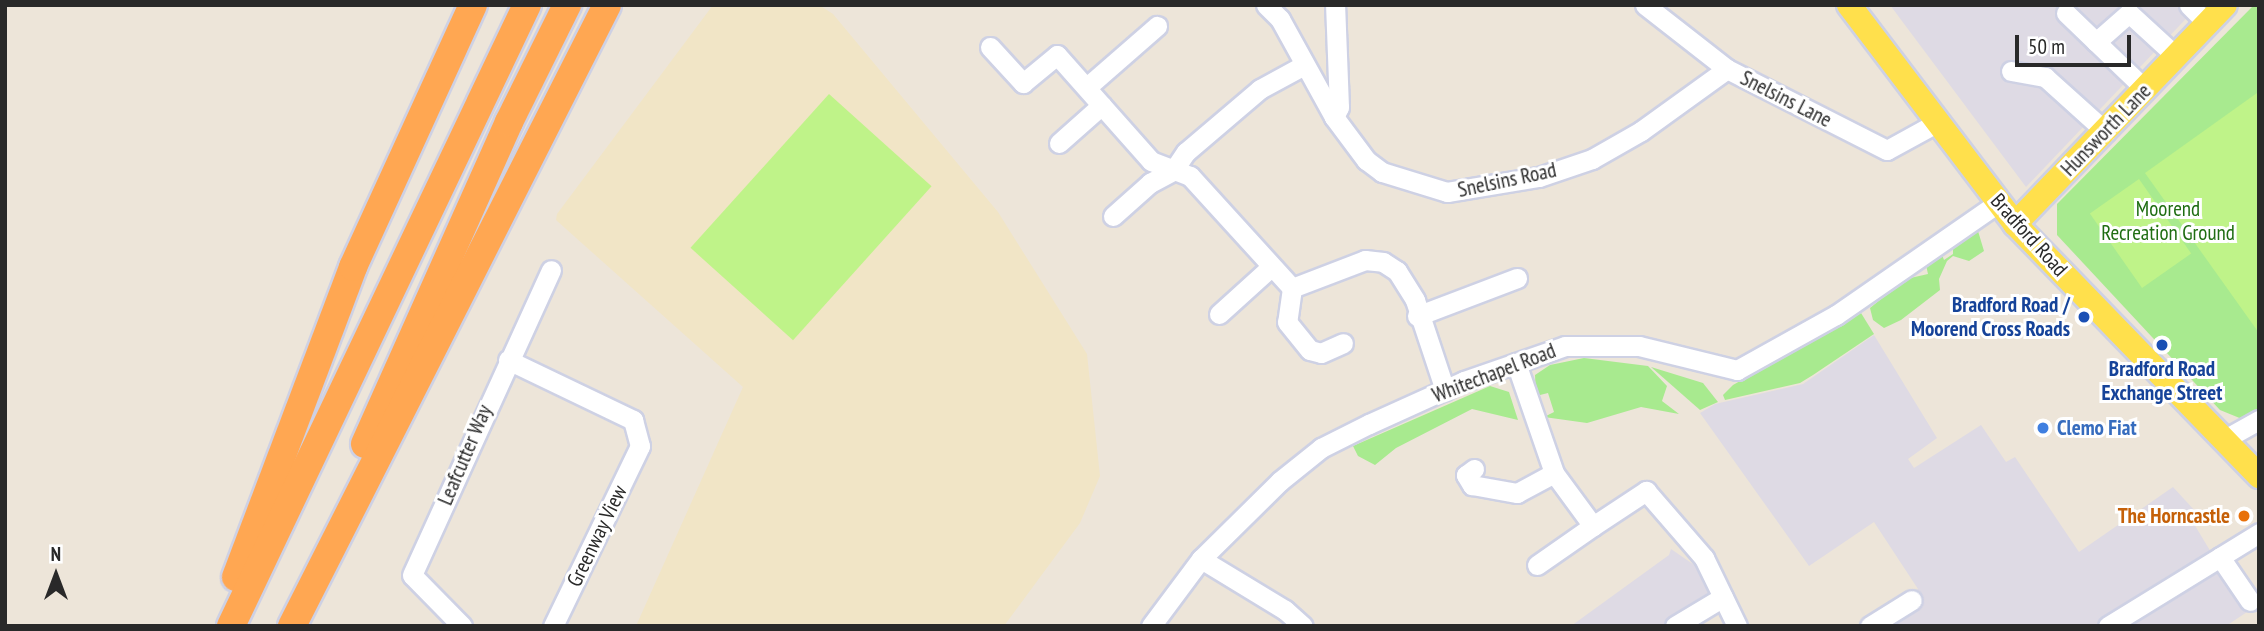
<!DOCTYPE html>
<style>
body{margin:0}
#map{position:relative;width:2264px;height:631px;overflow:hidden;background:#ede5d9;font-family:"PT Sans Narrow",sans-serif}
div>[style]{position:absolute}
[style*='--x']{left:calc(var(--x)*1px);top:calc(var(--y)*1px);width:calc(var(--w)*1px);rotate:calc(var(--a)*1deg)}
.industrial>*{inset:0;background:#dedae4}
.education>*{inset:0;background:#f1e5c6}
.green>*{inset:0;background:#a8ea8f}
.pitch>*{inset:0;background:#bff389;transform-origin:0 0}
.roads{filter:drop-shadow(2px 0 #ced1e4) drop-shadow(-2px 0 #ced1e4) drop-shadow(0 2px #ced1e4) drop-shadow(0 -2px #ced1e4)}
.minor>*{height:19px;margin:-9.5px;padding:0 9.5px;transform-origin:9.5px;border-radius:9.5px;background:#fff}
.major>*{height:24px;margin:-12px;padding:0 12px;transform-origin:12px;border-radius:12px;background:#ffe04c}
.highway>*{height:28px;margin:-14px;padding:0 14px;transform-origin:14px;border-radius:14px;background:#ffa752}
.dots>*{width:19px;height:19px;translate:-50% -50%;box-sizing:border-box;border:4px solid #fff;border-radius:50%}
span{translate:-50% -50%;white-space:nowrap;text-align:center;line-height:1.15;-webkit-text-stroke:6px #fff;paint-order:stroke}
.street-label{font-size:21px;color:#292929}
.park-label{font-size:21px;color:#1f6d12}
.transit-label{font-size:21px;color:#164399;font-weight:700}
.right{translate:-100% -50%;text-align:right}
.shop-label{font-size:21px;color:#366cbe;font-weight:700}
.left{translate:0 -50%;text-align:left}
.food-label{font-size:21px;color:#c56008;font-weight:700}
.frame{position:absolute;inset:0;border:7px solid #292929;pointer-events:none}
.north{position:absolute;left:21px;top:540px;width:70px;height:70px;-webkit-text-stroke:5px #fff;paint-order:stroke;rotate:0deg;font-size:19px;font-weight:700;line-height:28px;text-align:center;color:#292929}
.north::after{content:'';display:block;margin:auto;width:24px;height:32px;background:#292929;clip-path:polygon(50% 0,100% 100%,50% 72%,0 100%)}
.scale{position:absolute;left:2015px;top:35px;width:116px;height:32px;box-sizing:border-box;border:4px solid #292929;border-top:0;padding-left:9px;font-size:21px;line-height:24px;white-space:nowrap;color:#292929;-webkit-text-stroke:5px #fff;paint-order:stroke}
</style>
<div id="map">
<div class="industrial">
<div style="clip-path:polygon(1890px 5px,2199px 5px,2026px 187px)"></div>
<div style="clip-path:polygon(1874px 335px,1937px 438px,1908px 459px,1914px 468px,1981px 425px,2006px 462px,2015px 457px,2079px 552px,2173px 487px,2196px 512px,2191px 519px,2247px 612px,2226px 626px,1858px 626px,1918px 589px,1874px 522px,1809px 566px,1700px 413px,1715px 404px,1803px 384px)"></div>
<div style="clip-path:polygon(1671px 549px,1700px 569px,1720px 612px,1696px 626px,1571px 626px,1669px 555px)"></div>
</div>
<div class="education">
<div style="clip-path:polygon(713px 5px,819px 5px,833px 14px,998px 212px,1087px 354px,1100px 476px,1080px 523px,1004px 626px,636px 626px,743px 387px,556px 220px,557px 214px)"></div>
</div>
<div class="green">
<div style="clip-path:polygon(2254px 5px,2259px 5px,2259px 409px,2242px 419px,2220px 410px,2057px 235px,2057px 204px)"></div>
<div style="clip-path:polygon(1970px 230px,1978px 231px,1984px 251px,1969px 261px,1953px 256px,1947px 261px,1939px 279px,1940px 290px,1901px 320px,1884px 328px,1873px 320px,1870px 308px,1906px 279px,1928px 274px,1926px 265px,1942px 255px,1944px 260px,1953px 254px,1953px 241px)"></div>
<div style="clip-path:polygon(1861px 313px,1874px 334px,1813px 375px,1800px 383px,1725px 400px,1723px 395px,1733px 385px)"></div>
<div style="clip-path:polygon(1584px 358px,1648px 366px,1667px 386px,1662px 401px,1679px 414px,1641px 407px,1587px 423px,1544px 417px,1554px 412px,1548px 393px,1536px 396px,1535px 375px,1550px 365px)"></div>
<div style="clip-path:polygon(1651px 367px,1703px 383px,1718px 402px,1700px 410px)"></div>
<div style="clip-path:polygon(1490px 386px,1509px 392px,1518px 420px,1472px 409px,1396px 448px,1375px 465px,1358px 456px,1353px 446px)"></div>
</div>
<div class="pitch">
<div style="clip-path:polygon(2257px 93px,2259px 96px,2259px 333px,2145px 173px)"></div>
<div style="left:829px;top:94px;width:138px;height:207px;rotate:42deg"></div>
<div style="left:2139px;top:179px;width:91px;height:60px;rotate:55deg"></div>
</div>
<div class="roads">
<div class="minor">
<div style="--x:1266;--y:5;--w:20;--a:45"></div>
<div style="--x:1280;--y:19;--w:112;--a:61.1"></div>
<div style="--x:1334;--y:117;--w:54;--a:53.3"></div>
<div style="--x:1366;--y:160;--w:20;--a:37"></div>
<div style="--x:1382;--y:172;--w:68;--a:17.1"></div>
<div style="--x:1447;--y:192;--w:93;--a:-9.3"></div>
<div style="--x:1539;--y:177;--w:56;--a:-18.8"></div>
<div style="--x:1592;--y:159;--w:56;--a:-29.7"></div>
<div style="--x:1641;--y:131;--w:106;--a:-35.8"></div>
<div style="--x:1645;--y:5;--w:104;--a:38"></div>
<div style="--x:1727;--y:69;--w:179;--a:26.9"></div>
<div style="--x:1887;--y:150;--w:58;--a:-28.8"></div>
<div style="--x:2189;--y:5;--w:25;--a:45"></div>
<div style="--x:2066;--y:13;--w:110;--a:43.9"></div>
<div style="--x:2096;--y:42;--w:44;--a:-41.3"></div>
<div style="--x:2129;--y:13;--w:64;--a:42.5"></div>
<div style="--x:990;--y:47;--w:49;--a:47.5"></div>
<div style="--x:1023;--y:83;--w:44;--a:-39.5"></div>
<div style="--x:1057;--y:55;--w:142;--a:48.4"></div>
<div style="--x:1151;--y:161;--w:42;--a:21"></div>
<div style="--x:1190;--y:176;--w:151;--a:47.7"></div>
<div style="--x:1292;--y:288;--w:78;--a:-21"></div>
<div style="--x:1365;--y:260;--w:18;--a:6"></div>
<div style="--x:1383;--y:262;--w:17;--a:33"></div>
<div style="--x:1397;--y:271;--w:34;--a:58"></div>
<div style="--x:1415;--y:300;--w:95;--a:71.6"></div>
<div style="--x:2011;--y:71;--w:35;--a:10"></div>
<div style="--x:2045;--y:77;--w:82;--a:42"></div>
<div style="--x:1087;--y:87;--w:93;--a:-41.1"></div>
<div style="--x:1334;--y:117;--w:11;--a:-63"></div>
<div style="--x:1339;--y:107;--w:102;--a:-92.2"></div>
<div style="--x:1059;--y:143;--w:57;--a:-41.5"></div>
<div style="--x:1113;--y:216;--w:50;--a:-41.7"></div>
<div style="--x:1150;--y:183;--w:26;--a:-28"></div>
<div style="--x:1173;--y:171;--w:23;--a:-56"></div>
<div style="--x:1186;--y:152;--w:97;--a:-40.4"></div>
<div style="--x:1260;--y:89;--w:50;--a:-28.6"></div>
<div style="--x:1292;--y:288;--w:34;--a:98"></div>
<div style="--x:1287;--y:322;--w:36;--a:51"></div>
<div style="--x:1310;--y:350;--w:11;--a:15"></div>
<div style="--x:1321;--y:353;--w:24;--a:-24"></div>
<div style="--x:1219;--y:314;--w:70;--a:-42.1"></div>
<div style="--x:1417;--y:316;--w:107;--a:-20.8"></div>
<div style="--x:508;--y:360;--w:139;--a:25.6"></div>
<div style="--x:633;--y:420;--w:27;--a:75"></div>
<div style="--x:640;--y:446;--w:200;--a:115.8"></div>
<div style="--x:1516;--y:363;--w:116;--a:70.9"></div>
<div style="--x:1554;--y:473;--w:66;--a:53.7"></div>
<div style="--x:1593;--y:526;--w:64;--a:-33.4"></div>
<div style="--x:1646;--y:491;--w:89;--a:49.1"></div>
<div style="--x:1704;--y:558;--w:76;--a:64.1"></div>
<div style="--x:2223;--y:440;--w:41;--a:-29.1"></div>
<div style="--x:1474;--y:469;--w:10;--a:143"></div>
<div style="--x:1466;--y:475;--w:12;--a:59"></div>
<div style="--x:1472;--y:485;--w:46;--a:10.1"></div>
<div style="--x:1517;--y:493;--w:42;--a:-28.4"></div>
<div style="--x:2220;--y:557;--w:53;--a:55.7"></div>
<div style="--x:1201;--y:559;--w:98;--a:31.3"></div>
<div style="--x:1285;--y:610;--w:24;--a:42"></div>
<div style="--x:1537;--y:565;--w:68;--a:-34.9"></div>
<div style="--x:462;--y:626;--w:71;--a:-134.4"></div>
<div style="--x:412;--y:575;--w:335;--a:-65.5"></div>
<div style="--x:1151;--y:626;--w:84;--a:-53.3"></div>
<div style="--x:1201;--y:559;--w:111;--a:-44.6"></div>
<div style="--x:1280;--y:481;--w:53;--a:-38.8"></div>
<div style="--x:1321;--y:448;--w:54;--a:-26.6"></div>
<div style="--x:1369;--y:424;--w:104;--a:-24.4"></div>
<div style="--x:1464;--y:381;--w:107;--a:-19.1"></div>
<div style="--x:1565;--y:346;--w:74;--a:0"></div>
<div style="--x:1639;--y:346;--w:101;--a:13.8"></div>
<div style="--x:1737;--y:370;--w:113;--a:-29.1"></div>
<div style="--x:1836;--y:315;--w:197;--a:-34.7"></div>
<div style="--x:1675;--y:626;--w:56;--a:-31.1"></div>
<div style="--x:1870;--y:626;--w:49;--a:-31.8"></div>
<div style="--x:2108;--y:626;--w:177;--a:-31.6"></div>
</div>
<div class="major">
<div style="--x:1849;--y:5;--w:275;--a:52.8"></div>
<div style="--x:2015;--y:224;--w:351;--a:45.9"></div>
<div style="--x:2015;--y:224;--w:303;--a:-46.2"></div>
</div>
<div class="highway">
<div style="--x:365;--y:444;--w:353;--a:-65.9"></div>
<div style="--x:509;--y:122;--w:131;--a:-63.6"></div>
<div style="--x:236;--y:577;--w:331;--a:-69.3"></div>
<div style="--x:353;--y:267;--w:288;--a:-65.4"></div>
<div style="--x:231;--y:626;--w:688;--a:-64.52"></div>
<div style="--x:292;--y:626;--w:696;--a:-63.1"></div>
</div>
</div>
<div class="dots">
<div style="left:2084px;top:317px;background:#1a4fb4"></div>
<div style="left:2162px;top:345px;background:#1a4fb4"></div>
<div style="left:2043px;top:428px;background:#3f7fe0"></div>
<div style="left:2244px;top:516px;background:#e8710a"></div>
</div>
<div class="street-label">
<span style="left:1786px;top:99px;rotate:27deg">Snelsins Lane</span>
<span style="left:2106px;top:130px;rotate:-46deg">Hunsworth Lane</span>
<span style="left:1507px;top:180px;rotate:-12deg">Snelsins Road</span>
<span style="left:2029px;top:235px;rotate:48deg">Bradford Road</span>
<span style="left:1494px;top:373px;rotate:-21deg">Whitechapel Road</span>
<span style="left:465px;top:455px;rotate:-67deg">Leafcutter Way</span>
<span style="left:597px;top:536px;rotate:-64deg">Greenway View</span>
</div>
<div class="park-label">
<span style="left:2168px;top:221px">Moorend<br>Recreation Ground</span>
</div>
<div class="transit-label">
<span class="right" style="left:2070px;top:317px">Bradford Road /<br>Moorend Cross Roads</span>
<span style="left:2162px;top:381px">Bradford Road<br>Exchange Street</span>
</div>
<div class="shop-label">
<span class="left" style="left:2057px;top:428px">Clemo Fiat</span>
</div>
<div class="food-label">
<span class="right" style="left:2230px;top:516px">The Horncastle</span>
</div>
<div class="frame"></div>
<div class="north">N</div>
<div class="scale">50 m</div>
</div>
